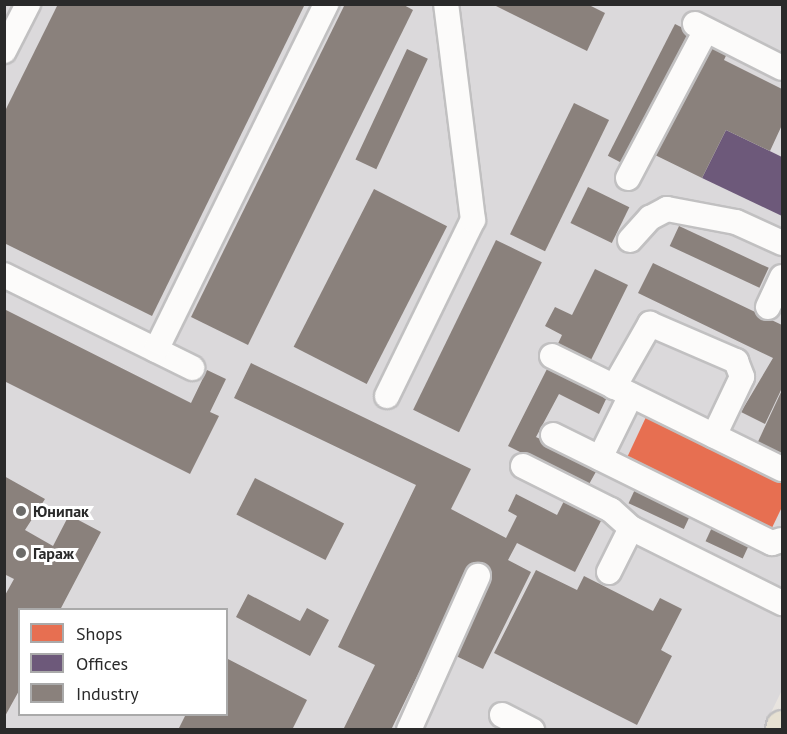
<!DOCTYPE html>
<meta charset="utf-8">
<style>
body{margin:0}
#map{position:relative;width:787px;height:734px;overflow:hidden;background:#e8e4df;font-family:"PT Sans",sans-serif}
div>[style]{position:absolute}
[style*='--x']{left:calc(var(--x)*1px);top:calc(var(--y)*1px);width:calc(var(--w)*1px);rotate:calc(var(--a)*1deg)}
.industrial>*{inset:0;background:#dbd9db}
.shops>*{inset:0;background:#e76f51}
.offices>*{inset:0;background:#6d597a}
.industry>*{inset:0;background:#8a817c;transform-origin:0 0}
.roads{filter:drop-shadow(2px 0 #c1c0c1) drop-shadow(-2px 0 #c1c0c1) drop-shadow(0 2px #c1c0c1) drop-shadow(0 -2px #c1c0c1)}
.minor>*{height:24px;margin:-12px;padding:0 12px;transform-origin:12px;border-radius:12px;background:#fcfbfa}
.major>*{height:30px;margin:-15px;padding:0 15px;transform-origin:15px;border-radius:15px;background:#e7e1d2}
.dots>*{width:16px;height:16px;translate:-50% -50%;box-sizing:border-box;border:3px solid #fff;border-radius:50%}
span{translate:-50% -50%;white-space:nowrap;text-align:center;line-height:1.15;-webkit-text-stroke:6px #fff;paint-order:stroke}
.poi-label{font-size:16px;color:#2a2a2a;font-weight:700}
.left{translate:0 -50%;text-align:left}
.frame{position:absolute;inset:0;border:6px solid #2a2a2a;pointer-events:none}
.legend{position:absolute;left:18px;top:608px;width:210px;height:108px;box-sizing:border-box;background:#fff;border:2px solid #aaa;margin:0;padding:8px 10px;list-style:none;font-size:18px;color:#2a2a2a}
.legend li{display:flex;align-items:center;gap:12px;height:30px}
.legend b{width:30px;border:2px solid #aaa}
</style>
<div id="map">
<div class="industrial">
<div style="clip-path:polygon(evenodd,4px 5px,782px 5px,782px 690px,763px 729px,5px 729px,4px 5px,20px 610px,226px 610px,226px 714px,20px 714px,20px 610px)"></div>
</div>
<div class="shops">
<div style="clip-path:polygon(646px 417px,782px 482px,782px 507px,769px 534px,624px 464px)"></div>
</div>
<div class="offices">
<div style="clip-path:polygon(726px 130px,782px 157px,782px 216px,702px 178px)"></div>
</div>
<div class="industry">
<div style="clip-path:polygon(58px 4px,305px 4px,152px 316px,4px 243px,4px 113px)"></div>
<div style="clip-path:polygon(345px 4px,402px 4px,413px 10px,248px 345px,191px 317px)"></div>
<div style="clip-path:polygon(492px 4px,587px 4px,605px 13px,587px 51px)"></div>
<div style="left:675px;top:24px;width:20px;height:148px;rotate:27deg"></div>
<div style="clip-path:polygon(711px 37px,730px 47px,724px 60px,782px 89px,782px 125px,770px 151px,726px 130px,702px 178px,655px 155px)"></div>
<div style="left:407px;top:49px;width:23px;height:122px;rotate:25deg"></div>
<div style="left:574px;top:103px;width:39px;height:146px;rotate:26deg"></div>
<div style="left:588px;top:187px;width:46px;height:40px;rotate:26deg"></div>
<div style="left:374px;top:189px;width:82px;height:177px;rotate:27deg"></div>
<div style="left:679px;top:226px;width:99px;height:22px;rotate:25deg"></div>
<div style="left:496px;top:240px;width:51px;height:189px;rotate:26deg"></div>
<div style="clip-path:polygon(653px 263px,782px 325px,782px 388px,765px 424px,741px 412px,773px 358px,638px 293px)"></div>
<div style="clip-path:polygon(595px 269px,628px 285px,588px 366px,555px 350px,562px 335px,545px 326px,555px 307px,572px 315px)"></div>
<div style="clip-path:polygon(4px 309px,191px 403px,207px 370px,226px 379px,210px 412px,219px 416px,190px 474px,4px 381px)"></div>
<div style="clip-path:polygon(251px 363px,471px 469px,451px 509px,506px 538px,517px 516px,508px 511px,516px 494px,557px 515px,565px 499px,603px 517px,575px 572px,517px 543px,508px 560px,531px 572px,483px 669px,452px 654px,492px 573px,472px 563px,391px 730px,343px 730px,375px 665px,338px 647px,416px 485px,234px 398px)"></div>
<div style="clip-path:polygon(549px 365px,608px 395px,599px 414px,559px 394px,536px 437px,598px 468px,588px 486px,508px 446px)"></div>
<div style="clip-path:polygon(782px 390px,782px 459px,756px 446px)"></div>
<div style="clip-path:polygon(4px 476px,45px 499px,25px 530px,53px 546px,69px 515px,101px 532px,60px 610px,20px 610px,20px 689px,4px 718px,4px 597px,14px 579px,4px 574px)"></div>
<div style="left:255px;top:478px;width:100px;height:41px;rotate:27deg"></div>
<div style="left:637px;top:485px;width:61px;height:20px;rotate:25deg"></div>
<div style="left:714px;top:523px;width:41px;height:20px;rotate:25deg"></div>
<div style="clip-path:polygon(536px 570px,577px 590px,584px 576px,653px 611px,660px 598px,682px 609px,661px 650px,672px 656px,637px 725px,494px 653px)"></div>
<div style="clip-path:polygon(248px 594px,300px 621px,307px 608px,329px 620px,310px 656px,236px 617px)"></div>
<div style="clip-path:polygon(226px 658px,307px 700px,292px 730px,178px 730px,186px 714px,226px 714px)"></div>
</div>
<div class="roads">
<div class="minor">
<div style="--x:695;--y:24;--w:97;--a:26.8"></div>
<div style="--x:4;--y:51;--w:53;--a:-62.9"></div>
<div style="--x:628;--y:178;--w:167;--a:-62.2"></div>
<div style="--x:630;--y:240;--w:30;--a:-48"></div>
<div style="--x:650;--y:218;--w:19;--a:-28"></div>
<div style="--x:667;--y:209;--w:70;--a:10.7"></div>
<div style="--x:736;--y:222;--w:51;--a:24.5"></div>
<div style="--x:4;--y:275;--w:210;--a:26.3"></div>
<div style="--x:768;--y:307;--w:33;--a:-65"></div>
<div style="--x:156;--y:350;--w:386;--a:-63.8"></div>
<div style="--x:552;--y:356;--w:256;--a:26.2"></div>
<div style="--x:614;--y:387;--w:73;--a:-60.3"></div>
<div style="--x:650;--y:324;--w:94;--a:23.3"></div>
<div style="--x:736;--y:361;--w:17;--a:69"></div>
<div style="--x:742;--y:377;--w:65;--a:115.4"></div>
<div style="--x:387;--y:396;--w:196;--a:-64"></div>
<div style="--x:473;--y:220;--w:218;--a:-97.1"></div>
<div style="--x:553;--y:435;--w:244;--a:26.3"></div>
<div style="--x:772;--y:543;--w:10;--a:-17"></div>
<div style="--x:600;--y:458;--w:70;--a:-63.8"></div>
<div style="--x:523;--y:466;--w:98;--a:26.6"></div>
<div style="--x:611;--y:510;--w:27;--a:42"></div>
<div style="--x:631;--y:528;--w:169;--a:26.4"></div>
<div style="--x:609;--y:572;--w:49;--a:-63.4"></div>
<div style="--x:502;--y:715;--w:34;--a:27"></div>
<div style="--x:409;--y:730;--w:169;--a:-65.9"></div>
</div>
<div class="major">
<div style="--x:781;--y:730;--w:4;--a:-76"></div>
</div>
</div>
<div class="dots">
<div style="left:21px;top:511px;background:#6c6b69"></div>
<div style="left:21px;top:553px;background:#6c6b69"></div>
</div>
<div class="poi-label">
<span class="left" style="left:33px;top:511px">Юнипак</span>
<span class="left" style="left:33px;top:553px">Гараж</span>
</div>
<div class="frame"></div>
<ul class="legend">
<li><b style="height:16px;background:#e76f51"></b>Shops</li>
<li><b style="height:16px;background:#6d597a"></b>Offices</li>
<li><b style="height:16px;background:#8a817c"></b>Industry</li>
</ul>
</div>
